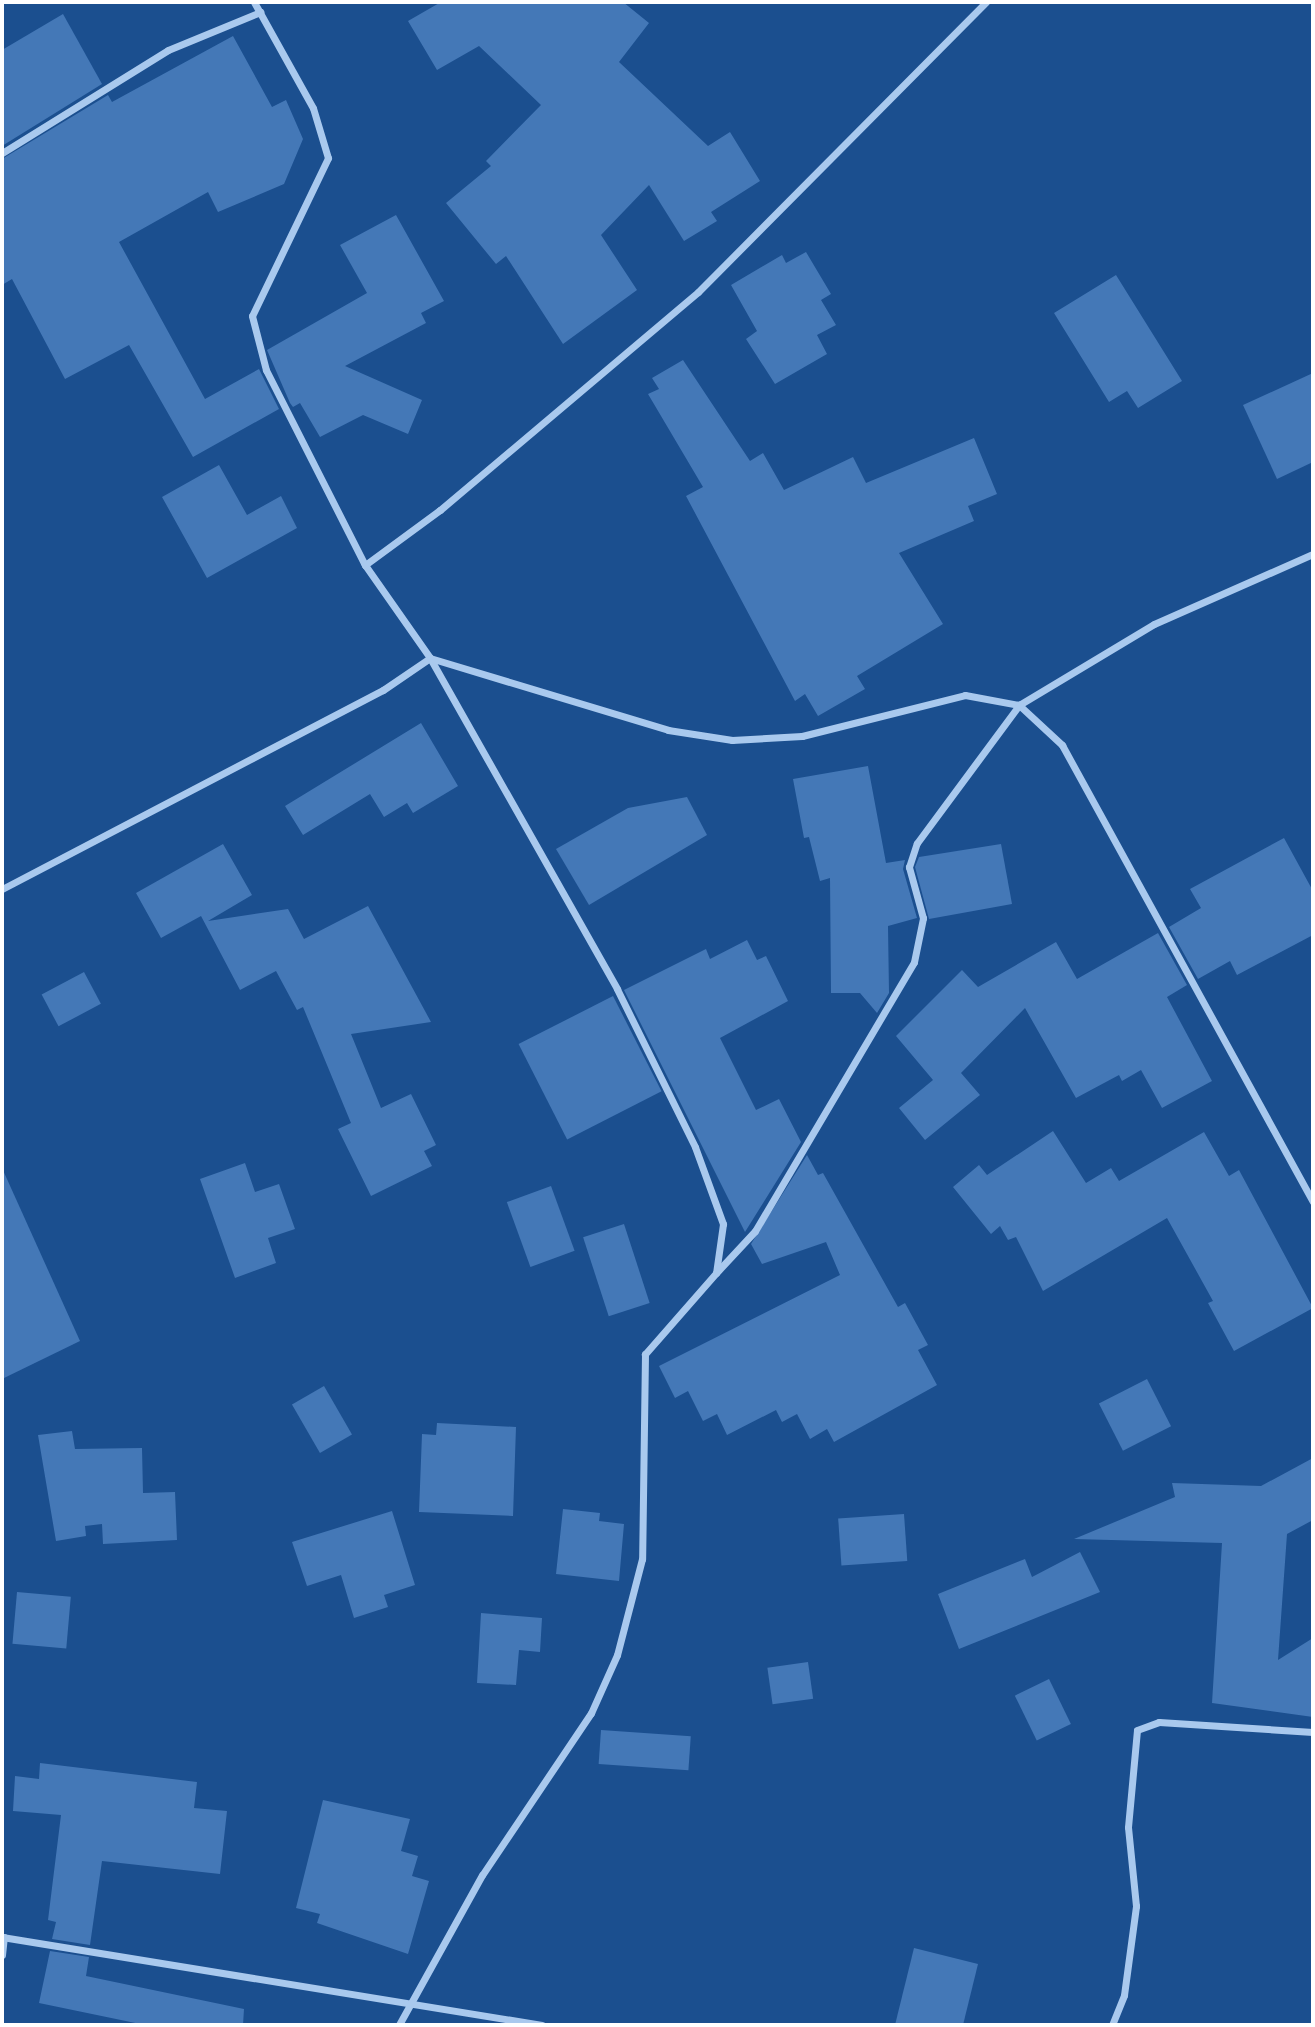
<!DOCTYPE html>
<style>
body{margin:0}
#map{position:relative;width:1315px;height:2027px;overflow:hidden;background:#1b4f8f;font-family:Quicksand,sans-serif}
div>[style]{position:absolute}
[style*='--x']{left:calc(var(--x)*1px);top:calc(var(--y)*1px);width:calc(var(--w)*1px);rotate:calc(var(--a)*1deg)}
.building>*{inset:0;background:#4478b7;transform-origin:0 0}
.street>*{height:7px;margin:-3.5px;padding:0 3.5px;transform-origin:3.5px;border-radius:3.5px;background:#a9c9ee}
span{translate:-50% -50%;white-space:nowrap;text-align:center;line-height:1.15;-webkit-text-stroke:5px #1b4f8f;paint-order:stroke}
.frame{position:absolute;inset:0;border:4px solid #fff;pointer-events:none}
</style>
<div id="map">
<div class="building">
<div style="clip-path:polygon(441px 2px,623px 2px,649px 23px,619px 62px,708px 146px,730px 132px,760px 181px,711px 212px,717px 221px,684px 241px,649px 185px,601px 235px,637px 290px,563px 344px,506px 256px,496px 264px,446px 203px,491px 166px,486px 161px,541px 105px,479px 46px,437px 70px,408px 21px)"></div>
<div style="clip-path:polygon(63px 14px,102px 84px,2px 146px,2px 50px)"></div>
<div style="clip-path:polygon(233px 36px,272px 107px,286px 100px,303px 139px,284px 184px,218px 212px,208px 192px,119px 242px,205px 399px,259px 369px,279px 409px,193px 457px,129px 345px,65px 379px,12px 279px,2px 285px,2px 159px,108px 95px,112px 102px)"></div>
<div style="clip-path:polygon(396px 215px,444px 301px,421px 313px,426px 323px,345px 366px,422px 400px,408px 434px,363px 415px,320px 437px,300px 403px,293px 407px,290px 403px,267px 350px,367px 293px,340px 245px)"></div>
<div style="clip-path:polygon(806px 252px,831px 294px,821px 300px,836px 325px,817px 335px,827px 354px,775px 384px,746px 339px,757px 331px,731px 285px,782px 255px,786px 263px)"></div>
<div style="clip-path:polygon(1116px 275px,1182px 381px,1138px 408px,1127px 391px,1109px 402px,1054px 313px)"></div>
<div style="clip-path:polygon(683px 360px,750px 461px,763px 453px,784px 490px,853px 457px,866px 483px,974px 438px,997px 494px,968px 506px,974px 521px,899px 553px,943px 624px,857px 676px,865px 689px,818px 716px,805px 694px,795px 701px,686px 496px,703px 487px,648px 394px,659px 389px,652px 378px)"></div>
<div style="clip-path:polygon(1313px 373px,1313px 462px,1277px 479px,1243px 405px)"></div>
<div style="clip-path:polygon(219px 465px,247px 515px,281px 496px,297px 528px,207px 578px,162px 497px)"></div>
<div style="clip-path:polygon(421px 723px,458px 786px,413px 813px,407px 803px,384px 817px,370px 794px,303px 835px,285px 806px)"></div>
<div style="clip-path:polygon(868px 766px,886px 863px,905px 860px,903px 869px,917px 918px,888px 926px,889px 993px,877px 1013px,860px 993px,831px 993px,830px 878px,820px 881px,809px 837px,804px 838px,793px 779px)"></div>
<div style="clip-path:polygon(687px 797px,707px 835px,589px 905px,556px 849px,628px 808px)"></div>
<div style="clip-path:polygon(1284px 838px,1313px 891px,1313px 935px,1237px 975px,1230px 961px,1198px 979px,1169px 927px,1201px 908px,1190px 889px)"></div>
<div style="clip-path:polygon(223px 844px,252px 895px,208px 921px,288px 909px,304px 939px,368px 906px,431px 1022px,351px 1034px,381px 1108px,411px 1094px,436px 1145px,424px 1151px,432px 1166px,371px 1196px,338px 1129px,351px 1123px,303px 1007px,297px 1010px,276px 971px,240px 990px,201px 916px,161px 938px,136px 893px)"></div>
<div style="clip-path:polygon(1001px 844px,1012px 904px,929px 919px,915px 867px,919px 857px)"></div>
<div style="clip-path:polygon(1158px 933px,1187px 985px,1167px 997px,1212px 1081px,1162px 1108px,1141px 1070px,1122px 1081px,1119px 1075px,1076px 1098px,1025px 1008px,961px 1073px,980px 1095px,925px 1140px,899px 1108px,933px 1080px,896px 1036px,962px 970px,978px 987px,1056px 942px,1077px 979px)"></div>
<div style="clip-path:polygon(747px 940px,757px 960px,766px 956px,788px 1001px,720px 1038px,756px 1110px,779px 1099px,801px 1142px,745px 1232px,624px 990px,706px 949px,710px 959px)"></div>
<div style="left:84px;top:972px;width:36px;height:48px;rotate:62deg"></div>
<div style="left:613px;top:996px;width:107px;height:106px;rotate:63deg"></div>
<div style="clip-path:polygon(1053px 1131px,1086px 1183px,1111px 1168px,1119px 1181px,1204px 1132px,1229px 1176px,1239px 1170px,1313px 1308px,1234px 1351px,1208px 1303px,1213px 1301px,1167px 1218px,1043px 1291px,1016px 1237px,1008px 1240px,1000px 1226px,991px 1234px,953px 1187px,979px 1165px,987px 1175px)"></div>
<div style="clip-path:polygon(807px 1155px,818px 1175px,823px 1173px,898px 1307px,905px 1303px,928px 1345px,918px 1350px,937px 1385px,834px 1442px,827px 1429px,810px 1439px,797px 1414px,782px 1422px,776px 1410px,727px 1435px,717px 1414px,703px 1421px,688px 1391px,675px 1398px,659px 1366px,840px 1275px,826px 1242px,762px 1264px,751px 1244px)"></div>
<div style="clip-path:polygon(245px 1163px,255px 1192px,279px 1184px,295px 1229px,268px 1238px,276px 1263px,235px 1278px,200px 1179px)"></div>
<div style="clip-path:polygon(2px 1168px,80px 1341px,2px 1379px)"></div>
<div style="left:551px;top:1186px;width:69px;height:47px;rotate:70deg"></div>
<div style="left:624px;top:1224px;width:83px;height:43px;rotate:72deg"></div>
<div style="left:1147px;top:1379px;width:53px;height:54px;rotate:63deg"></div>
<div style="left:324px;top:1386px;width:56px;height:37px;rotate:60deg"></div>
<div style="clip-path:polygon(437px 1423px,516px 1427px,513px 1516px,419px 1512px,422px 1434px,436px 1435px)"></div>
<div style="clip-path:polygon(72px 1431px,75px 1449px,142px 1448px,143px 1493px,175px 1492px,177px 1540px,103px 1544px,102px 1524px,85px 1526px,86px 1536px,56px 1541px,38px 1435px)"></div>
<div style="clip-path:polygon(1313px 1458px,1313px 1520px,1287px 1534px,1278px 1660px,1313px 1638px,1313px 1717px,1212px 1703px,1222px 1543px,1074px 1539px,1175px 1497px,1172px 1483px,1261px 1486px)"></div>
<div style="clip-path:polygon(563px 1509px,600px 1513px,599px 1521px,624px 1524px,619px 1581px,556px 1574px)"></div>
<div style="clip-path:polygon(392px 1511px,415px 1585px,384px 1595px,388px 1607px,354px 1618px,341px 1575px,307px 1586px,292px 1542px)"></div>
<div style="left:904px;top:1514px;width:47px;height:66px;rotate:86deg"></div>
<div style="clip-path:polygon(1080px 1552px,1100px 1592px,959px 1649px,938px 1594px,1025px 1559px,1032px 1577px)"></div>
<div style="left:17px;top:1592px;width:54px;height:52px;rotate:5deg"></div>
<div style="clip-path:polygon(481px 1613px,542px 1618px,540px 1652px,519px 1650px,516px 1685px,477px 1683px)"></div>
<div style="left:808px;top:1662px;width:37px;height:41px;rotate:82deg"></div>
<div style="left:1049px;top:1679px;width:50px;height:38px;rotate:64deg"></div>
<div style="left:601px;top:1730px;width:90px;height:34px;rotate:4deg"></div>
<div style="clip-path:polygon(40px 1763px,197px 1782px,194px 1808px,227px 1811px,220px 1874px,102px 1861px,90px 1945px,52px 1939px,56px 1922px,48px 1920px,61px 1815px,13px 1811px,15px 1776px,39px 1779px)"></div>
<div style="clip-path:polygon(323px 1800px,410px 1819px,401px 1851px,418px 1856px,412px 1876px,429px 1881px,408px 1954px,317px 1923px,320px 1914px,296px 1908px)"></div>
<div style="clip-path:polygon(914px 1948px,978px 1964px,963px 2025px,895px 2025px)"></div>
<div style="clip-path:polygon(50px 1951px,89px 1957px,86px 1976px,244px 2009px,243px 2025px,145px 2025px,39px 2003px)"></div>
</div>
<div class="street">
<div style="--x:254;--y:2;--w:121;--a:60.9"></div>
<div style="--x:313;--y:108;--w:52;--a:73.3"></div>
<div style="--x:328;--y:158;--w:175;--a:115.7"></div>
<div style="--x:252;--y:316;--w:56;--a:75.5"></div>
<div style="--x:266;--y:370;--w:219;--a:63.1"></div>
<div style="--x:365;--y:565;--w:113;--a:55"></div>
<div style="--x:430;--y:658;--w:380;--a:60.5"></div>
<div style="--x:617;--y:989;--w:176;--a:63.7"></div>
<div style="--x:695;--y:1147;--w:82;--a:70"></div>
<div style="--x:723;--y:1224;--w:49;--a:98.1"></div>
<div style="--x:716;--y:1273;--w:108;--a:131.2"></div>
<div style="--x:645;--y:1354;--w:205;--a:90.8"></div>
<div style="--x:642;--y:1559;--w:99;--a:104.6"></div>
<div style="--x:617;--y:1655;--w:64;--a:114.1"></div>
<div style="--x:591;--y:1713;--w:195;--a:123.9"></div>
<div style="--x:482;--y:1875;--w:171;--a:119"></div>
<div style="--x:2;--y:153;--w:195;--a:-31.8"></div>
<div style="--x:168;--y:50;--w:100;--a:-22.4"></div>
<div style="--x:365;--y:565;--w:93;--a:-36.3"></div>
<div style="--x:440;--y:510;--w:338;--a:-40.2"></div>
<div style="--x:698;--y:292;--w:409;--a:-45.2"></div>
<div style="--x:2;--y:889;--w:430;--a:-27.6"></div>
<div style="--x:383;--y:690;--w:57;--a:-34.2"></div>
<div style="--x:430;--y:658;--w:249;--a:16.8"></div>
<div style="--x:668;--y:730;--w:65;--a:8.9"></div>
<div style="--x:732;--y:740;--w:70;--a:-3.3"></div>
<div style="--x:802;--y:736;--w:168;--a:-14.1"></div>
<div style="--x:965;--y:695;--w:55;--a:10.5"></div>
<div style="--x:1019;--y:705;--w:59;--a:42.9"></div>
<div style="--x:1062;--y:745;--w:521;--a:61.22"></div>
<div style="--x:716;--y:1273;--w:57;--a:-47.1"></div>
<div style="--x:755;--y:1231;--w:312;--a:-59.4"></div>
<div style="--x:914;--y:962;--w:45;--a:-78.4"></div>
<div style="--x:923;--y:918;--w:53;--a:-105.4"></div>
<div style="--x:909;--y:867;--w:25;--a:-72"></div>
<div style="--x:917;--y:843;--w:172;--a:-53.5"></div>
<div style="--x:1019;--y:705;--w:157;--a:-31"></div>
<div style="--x:1154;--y:624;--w:174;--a:-23.8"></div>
<div style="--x:2;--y:1937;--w:547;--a:9.26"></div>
<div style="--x:2;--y:1955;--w:18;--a:-84"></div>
<div style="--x:1112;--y:2025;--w:32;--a:-68"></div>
<div style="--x:1124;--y:1995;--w:90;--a:-82.3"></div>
<div style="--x:1136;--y:1906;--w:79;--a:-95.8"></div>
<div style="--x:1128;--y:1827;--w:97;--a:-84.7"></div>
<div style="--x:1137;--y:1730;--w:23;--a:-20"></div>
<div style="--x:1159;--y:1722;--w:154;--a:3.7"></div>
</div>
<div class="frame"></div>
</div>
